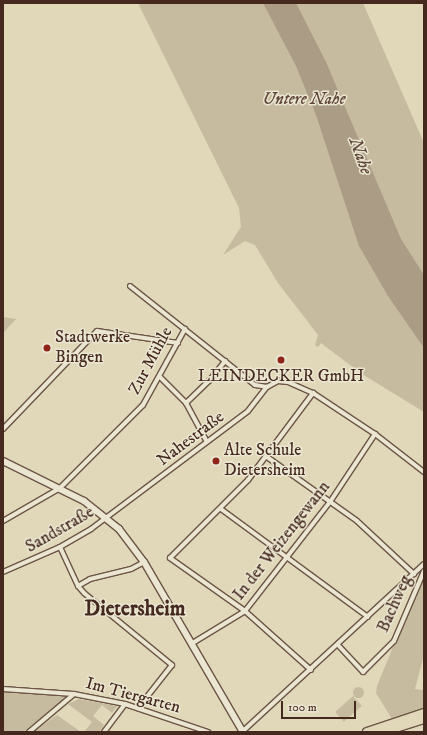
<!DOCTYPE html>
<meta charset="utf-8">
<style>
body{margin:0}
#map{position:relative;width:427px;height:735px;overflow:hidden;background:#e0d8b9;font-family:"IM FELL DW Pica",serif}
div>[style]{position:absolute}
[style*='--x']{left:calc(var(--x)*1px);top:calc(var(--y)*1px);width:calc(var(--w)*1px);rotate:calc(var(--a)*1deg)}
.green>*{inset:0;background:#c6ba9f;transform-origin:0 0}
.round{border-radius:50%}
.water>*{inset:0;background:#ab9c85}
.roads{filter:drop-shadow(1px 0 #6c5546) drop-shadow(-1px 0 #6c5546) drop-shadow(0 1px #6c5546) drop-shadow(0 -1px #6c5546)}
.street>*{height:4px;margin:-2px;padding:0 2px;transform-origin:2px;border-radius:2px;background:#ebe6d2}
.secondary>*{height:6px;margin:-3px;padding:0 3px;transform-origin:3px;border-radius:3px;background:#ebe6d2}
.highway>*{height:8px;margin:-4px;padding:0 4px;transform-origin:4px;border-radius:4px;background:#e0d8b9}
.dots>*{width:11px;height:11px;translate:-50% -50%;box-sizing:border-box;border:2px solid #ebe6d2;border-radius:50%}
span{translate:-50% -50%;white-space:nowrap;text-align:center;line-height:1.15;-webkit-text-stroke:3px #ebe6d2;paint-order:stroke}
.park-label{font-size:17px;color:#5f4639;font-style:italic}
.poi-label{font-size:17px;color:#45291f}
.left{translate:0 -50%;text-align:left}
.street-label{font-size:17px;color:#45291f}
.water-label{font-size:18px;color:#5e4638;font-style:italic}
.district-label{font-size:21px;color:#45291f;font-weight:700}
.frame{position:absolute;inset:0;border:4px solid #45291f;pointer-events:none}
.scale{position:absolute;left:281px;top:701px;width:75px;height:18px;box-sizing:border-box;border:2px solid #45291f;border-top:0;padding-left:5px;font-size:12px;line-height:14px;white-space:nowrap;color:#45291f;-webkit-text-stroke:3px #ebe6d2;paint-order:stroke}
</style>
<div id="map">
<div class="green">
<div style="clip-path:polygon(138px 3px,363px 3px,424px 143px,424px 412px,362px 374px,321px 343px,318px 347px,315px 345px,318px 335px,278px 283px,255px 245px,245px 241px,223px 255px,241px 227px,239px 208px)"></div>
<div style="clip-path:polygon(3px 317px,16px 319px,3px 333px)"></div>
<div style="clip-path:polygon(424px 571px,424px 655px,415px 689px,424px 690px,424px 710px,392px 719px,376px 693px,377px 686px)"></div>
<div class="round" style="left:352.5px;top:686.5px;width:11px;height:11px"></div>
<div style="clip-path:polygon(3px 691px,71px 695px,23px 732px,3px 732px)"></div>
<div style="left:353px;top:696px;width:13px;height:24px;rotate:48deg"></div>
<div style="clip-path:polygon(79px 699px,117px 706px,112px 713px,102px 705px,93px 716px,104px 725px,99px 732px,84px 732px,92px 722px,68px 704px)"></div>
<div style="clip-path:polygon(57px 715px,81px 732px,33px 732px)"></div>
</div>
<div class="water">
<div style="clip-path:polygon(263px 3px,296px 3px,326px 62px,401px 239px,424px 275px,424px 348px,388px 296px,359px 246px,316px 115px,296px 66px)"></div>
</div>
<div class="roads">
<div class="street">
<div style="--x:130;--y:286;--w:159;--a:38.4"></div>
<div style="--x:255;--y:385;--w:12;--a:9"></div>
<div style="--x:160;--y:377;--w:37;--a:45"></div>
<div style="--x:186;--y:403;--w:44;--a:61.7"></div>
<div style="--x:186;--y:403;--w:32;--a:-44"></div>
<div style="--x:209;--y:381;--w:26;--a:-51"></div>
<div style="--x:3;--y:429;--w:136;--a:-46.2"></div>
<div style="--x:97;--y:331;--w:82;--a:8.4"></div>
<div style="--x:267;--y:457;--w:110;--a:35.4"></div>
<div style="--x:357;--y:521;--w:78;--a:42.9"></div>
<div style="--x:221;--y:509;--w:182;--a:36.3"></div>
<div style="--x:3;--y:521;--w:66;--a:-30.1"></div>
<div style="--x:60;--y:488;--w:117;--a:-45"></div>
<div style="--x:143;--y:405;--w:87;--a:-61.1"></div>
<div style="--x:60;--y:547;--w:43;--a:65.2"></div>
<div style="--x:78;--y:586;--w:9;--a:49"></div>
<div style="--x:84;--y:593;--w:114;--a:39.3"></div>
<div style="--x:172;--y:665;--w:55;--a:128.3"></div>
<div style="--x:3;--y:572;--w:62;--a:-23.7"></div>
<div style="--x:60;--y:547;--w:36;--a:-30"></div>
<div style="--x:91;--y:529;--w:196;--a:-36.9"></div>
<div style="--x:248;--y:411;--w:31;--a:-52"></div>
<div style="--x:267;--y:387;--w:13;--a:-29"></div>
<div style="--x:278;--y:381;--w:10;--a:6"></div>
<div style="--x:288;--y:382;--w:27;--a:24"></div>
<div style="--x:313;--y:393;--w:74;--a:33.5"></div>
<div style="--x:375;--y:434;--w:62;--a:37.8"></div>
<div style="--x:78;--y:586;--w:14;--a:-30"></div>
<div style="--x:90;--y:579;--w:42;--a:-13.7"></div>
<div style="--x:131;--y:569;--w:15;--a:-28"></div>
<div style="--x:191;--y:644;--w:63;--a:-31.4"></div>
<div style="--x:245;--y:611;--w:138;--a:-52.1"></div>
<div style="--x:330;--y:502;--w:82;--a:-56.5"></div>
<div style="--x:338;--y:645;--w:37;--a:47"></div>
<div style="--x:363;--y:672;--w:44;--a:-45"></div>
<div style="--x:394;--y:641;--w:76;--a:-66.8"></div>
<div style="--x:311;--y:670;--w:89;--a:-138.2"></div>
<div style="--x:245;--y:611;--w:92;--a:-144.8"></div>
<div style="--x:170;--y:558;--w:110;--a:-45"></div>
<div style="--x:248;--y:480;--w:109;--a:-53.2"></div>
<div style="--x:3;--y:689;--w:71;--a:4"></div>
<div style="--x:74;--y:694;--w:52;--a:11.1"></div>
<div style="--x:125;--y:704;--w:88;--a:18.6"></div>
<div style="--x:29;--y:732;--w:59;--a:-40.2"></div>
<div style="--x:104;--y:732;--w:35;--a:-53"></div>
<div style="--x:242;--y:732;--w:248;--a:-42.7"></div>
</div>
<div class="secondary">
<div style="--x:3;--y:461;--w:90;--a:26.3"></div>
<div style="--x:84;--y:501;--w:45;--a:38.7"></div>
<div style="--x:119;--y:529;--w:41;--a:52.9"></div>
<div style="--x:144;--y:562;--w:197;--a:59.8"></div>
</div>
<div class="highway">
<div style="--x:367;--y:732;--w:60;--a:-18.4"></div>
<div style="--x:383;--y:732;--w:43;--a:-17.6"></div>
</div>
</div>
<div class="dots">
<div style="left:47px;top:348px;background:#8f2418"></div>
<div style="left:281px;top:360px;background:#8f2418"></div>
<div style="left:216px;top:461px;background:#8f2418"></div>
</div>
<div class="park-label">
<span style="left:304px;top:100px">Untere Nahe</span>
</div>
<div class="poi-label">
<span class="left" style="left:55px;top:348px">Stadtwerke<br>Bingen</span>
<span style="left:281px;top:377px">LEINDECKER GmbH</span>
<span class="left" style="left:224px;top:461px">Alte Schule<br>Dietersheim</span>
</div>
<div class="street-label">
<span style="left:151px;top:361px;rotate:-62deg">Zur Mühle</span>
<span style="left:191px;top:439px;rotate:-37deg">Nahestraße</span>
<span style="left:60px;top:530px;rotate:-30deg">Sandstraße</span>
<span style="left:282px;top:541px;rotate:-52deg">In der Weizengewann</span>
<span style="left:395px;top:604px;rotate:-66deg">Bachweg</span>
<span style="left:133px;top:696px;rotate:15deg">Im Tiergarten</span>
</div>
<div class="water-label">
<span style="left:360px;top:156px;rotate:70deg">Nahe</span>
</div>
<div class="district-label">
<span style="left:135px;top:609px">Dietersheim</span>
</div>
<div class="frame"></div>
<div class="scale">100 m</div>
</div>
